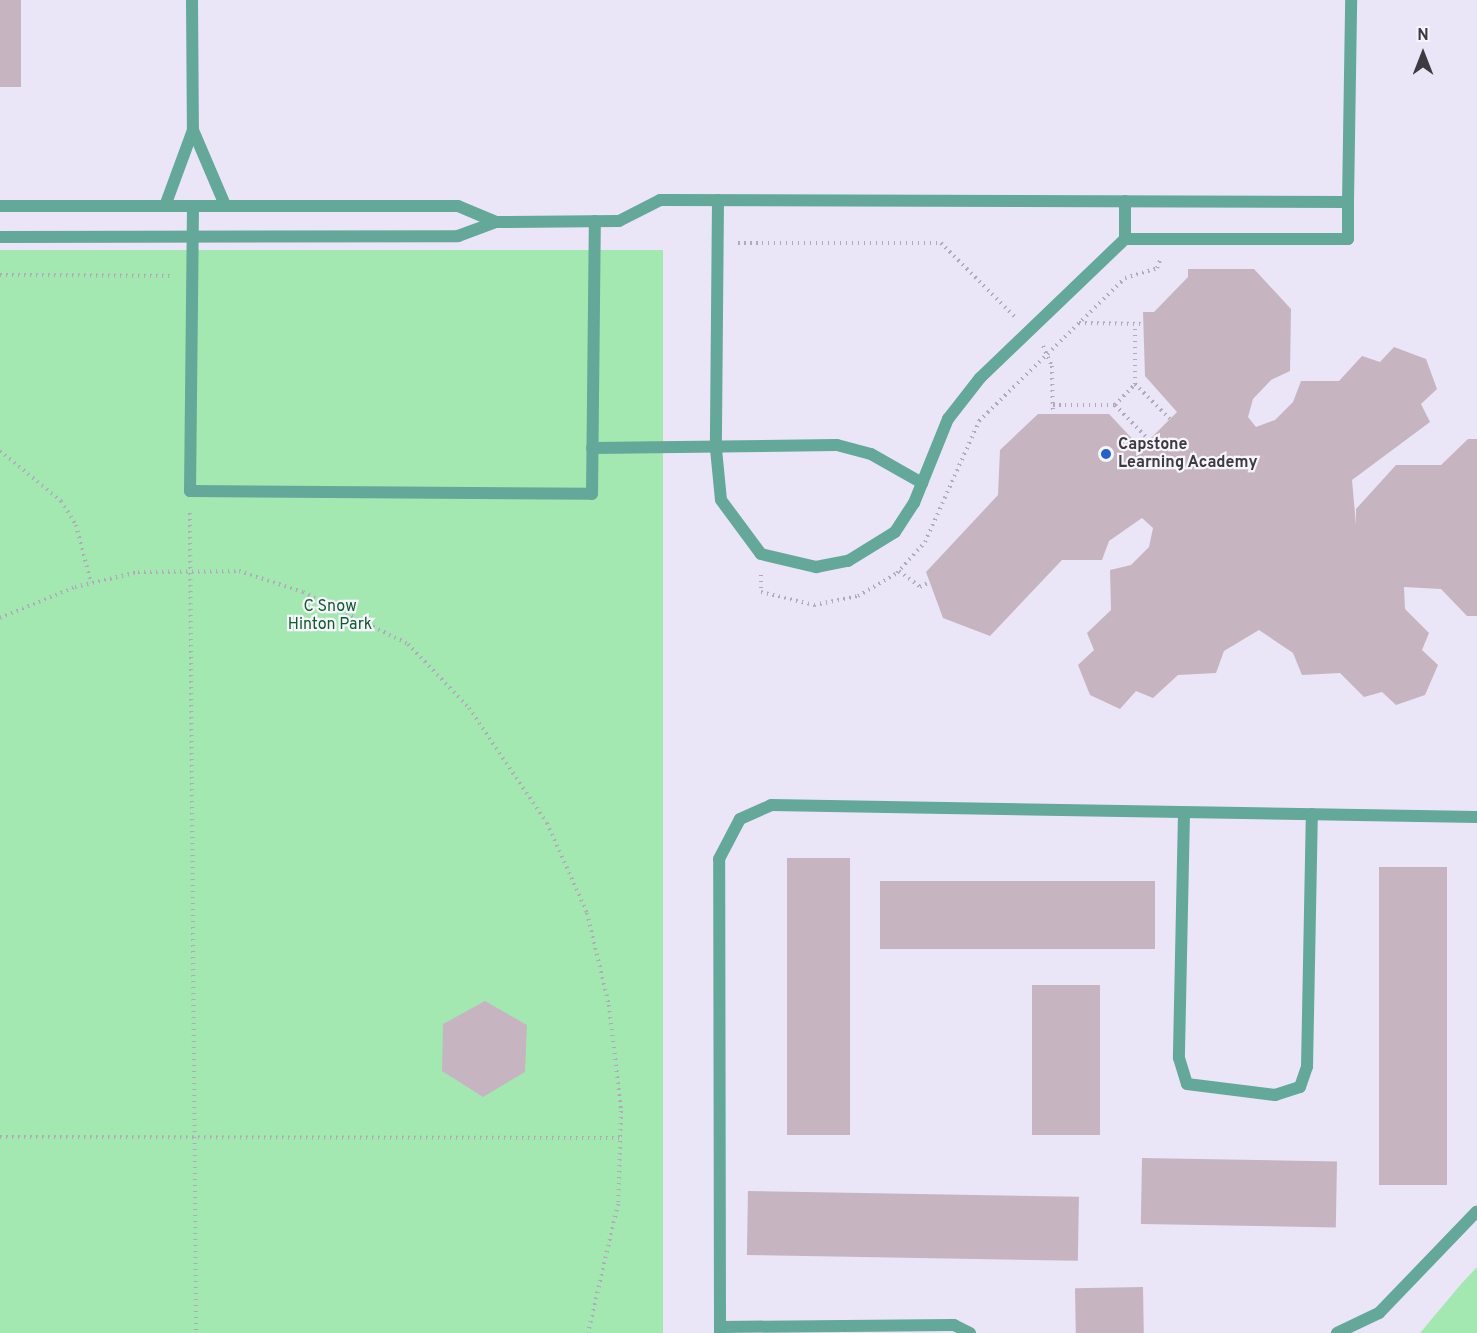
<!DOCTYPE html>
<style>
body{margin:0}
#map{position:relative;width:1477px;height:1333px;overflow:hidden;background:#ebe5f8;font-family:Overpass,sans-serif}
div>[style]{position:absolute}
[style*='--x']{left:calc(var(--x)*1px);top:calc(var(--y)*1px);width:calc(var(--w)*1px);rotate:calc(var(--a)*1deg)}
.green>*{inset:0;background:#a4e8b1;transform-origin:0 0}
.building>*{inset:0;background:#c6b5c1;transform-origin:0 0}
.path>*{height:4px;margin-top:-2px;transform-origin:0;background:repeating-linear-gradient(90deg,#b0abbb 0 1.5px,transparent 0 6px)}
.lane>*{height:12px;margin:-6px;padding:0 6px;transform-origin:6px;border-radius:6px;background:#63a899}
.street>*{height:12px;margin:-6px;padding:0 6px;transform-origin:6px;border-radius:6px;background:#63a899}
.dots>*{width:16px;height:16px;translate:-50% -50%;box-sizing:border-box;border:3px solid #f7f5fc;border-radius:50%}
span{translate:-50% -50%;white-space:nowrap;text-align:center;line-height:1.15;-webkit-text-stroke:4.5px #f7f5fc;paint-order:stroke}
.poi-label{font-size:16px;color:#3d3a42;font-weight:700}
.left{translate:0 -50%;text-align:left}
.park-label{font-size:16px;color:#0f5c2b}
.north{position:absolute;left:1393px;top:24px;width:60px;height:60px;-webkit-text-stroke:4px #f7f5fc;paint-order:stroke;rotate:0deg;font-size:16px;font-weight:700;line-height:24px;text-align:center;color:#3d3a42}
.north::after{content:'';display:block;margin:auto;width:21px;height:27px;background:#3d3a42;clip-path:polygon(50% 0,100% 100%,50% 72%,0 100%)}
</style>
<div id="map">
<div class="green">
<div style="left:0;top:250px;width:663px;height:1083px"></div>
<div style="clip-path:polygon(1477px 1267px,1477px 1333px,1420px 1333px,1462px 1283px)"></div>
</div>
<div class="building">
<div style="left:0;top:0;width:21px;height:87px"></div>
<div style="clip-path:polygon(1188px 269px,1254px 269px,1291px 309px,1290px 371px,1271px 380px,1253px 399px,1248px 417px,1256px 427px,1275px 420px,1293px 402px,1301px 381px,1339px 381px,1362px 356px,1380px 362px,1394px 347px,1426px 359px,1437px 389px,1421px 404px,1430px 422px,1352px 480px,1356px 525px,1356px 509px,1396px 465px,1441px 465px,1468px 439px,1477px 439px,1477px 616px,1467px 616px,1441px 589px,1404px 587px,1405px 609px,1429px 633px,1422px 650px,1438px 665px,1425px 695px,1396px 705px,1382px 692px,1364px 697px,1340px 673px,1302px 675px,1293px 653px,1259px 630px,1224px 651px,1216px 673px,1178px 675px,1153px 698px,1136px 691px,1120px 709px,1090px 695px,1078px 665px,1094px 650px,1087px 633px,1111px 610px,1110px 570px,1131px 565px,1149px 547px,1153px 528px,1142px 518px,1109px 541px,1102px 560px,1062px 560px,990px 636px,943px 618px,926px 572px,998px 495px,1000px 450px,1038px 414px,1109px 414px,1141px 448px,1177px 412px,1145px 376px,1143px 312px,1154px 312px,1188px 277px)"></div>
<div style="left:787px;top:858px;width:63px;height:277px"></div>
<div style="left:1379px;top:867px;width:68px;height:318px"></div>
<div style="left:1155px;top:881px;width:68px;height:275px;rotate:90deg"></div>
<div style="left:1100px;top:985px;width:150px;height:68px;rotate:90deg"></div>
<div style="clip-path:polygon(485px 1001px,527px 1025px,525px 1072px,483px 1097px,442px 1071px,443px 1024px)"></div>
<div style="left:1142px;top:1158px;width:195px;height:66px;rotate:1deg"></div>
<div style="left:748px;top:1191px;width:331px;height:64px;rotate:1deg"></div>
<div style="left:1143px;top:1287px;width:46px;height:68px;rotate:89deg"></div>
</div>
<div class="path">
<div style="--x:738;--y:243;--w:203;--a:0"></div>
<div style="--x:941;--y:243;--w:105;--a:45"></div>
<div style="--x:0;--y:275;--w:171;--a:0.3"></div>
<div style="--x:1079;--y:323;--w:65;--a:0.9"></div>
<div style="--x:1043;--y:346;--w:22;--a:66"></div>
<div style="--x:1052;--y:366;--w:48;--a:88.8"></div>
<div style="--x:1135;--y:384;--w:49;--a:45"></div>
<div style="--x:1053;--y:405;--w:62;--a:0"></div>
<div style="--x:1115;--y:405;--w:49;--a:45.8"></div>
<div style="--x:1115;--y:405;--w:29;--a:-46"></div>
<div style="--x:1135;--y:384;--w:60;--a:-90"></div>
<div style="--x:0;--y:451;--w:79;--a:39.3"></div>
<div style="--x:61;--y:501;--w:28;--a:58"></div>
<div style="--x:76;--y:525;--w:60;--a:75.5"></div>
<div style="--x:190;--y:513;--w:820;--a:89.58"></div>
<div style="--x:899;--y:571;--w:26;--a:37"></div>
<div style="--x:920;--y:587;--w:11;--a:-27"></div>
<div style="--x:761;--y:575;--w:17;--a:90"></div>
<div style="--x:761;--y:592;--w:55;--a:13.8"></div>
<div style="--x:814;--y:605;--w:45;--a:-11.6"></div>
<div style="--x:858;--y:596;--w:45;--a:-30.5"></div>
<div style="--x:897;--y:573;--w:42;--a:-47.9"></div>
<div style="--x:925;--y:542;--w:133;--a:-65.9"></div>
<div style="--x:979;--y:421;--w:204;--a:-44.4"></div>
<div style="--x:1125;--y:278;--w:34;--a:-17"></div>
<div style="--x:1157;--y:268;--w:8;--a:-67"></div>
<div style="--x:0;--y:618;--w:81;--a:-22.5"></div>
<div style="--x:75;--y:587;--w:65;--a:-13.4"></div>
<div style="--x:138;--y:572;--w:101;--a:-0.6"></div>
<div style="--x:239;--y:571;--w:67;--a:18.2"></div>
<div style="--x:303;--y:592;--w:117;--a:26.3"></div>
<div style="--x:408;--y:644;--w:88;--a:46.4"></div>
<div style="--x:469;--y:708;--w:139;--a:55.9"></div>
<div style="--x:547;--y:823;--w:98;--a:66"></div>
<div style="--x:587;--y:913;--w:95;--a:76.6"></div>
<div style="--x:609;--y:1005;--w:107;--a:83.5"></div>
<div style="--x:621;--y:1111;--w:93;--a:91.8"></div>
<div style="--x:618;--y:1204;--w:132;--a:103.1"></div>
<div style="--x:0;--y:1137;--w:620;--a:0.09"></div>
</div>
<div class="lane">
<div style="--x:718;--y:200;--w:249;--a:90.5"></div>
<div style="--x:716;--y:449;--w:51;--a:84.4"></div>
<div style="--x:721;--y:500;--w:67;--a:53.5"></div>
<div style="--x:761;--y:554;--w:57;--a:13.3"></div>
<div style="--x:816;--y:567;--w:33;--a:-11"></div>
<div style="--x:848;--y:561;--w:55;--a:-31.7"></div>
<div style="--x:895;--y:532;--w:35;--a:-57"></div>
<div style="--x:914;--y:503;--w:91;--a:-68"></div>
<div style="--x:948;--y:419;--w:52;--a:-52"></div>
<div style="--x:980;--y:378;--w:201;--a:-43.8"></div>
<div style="--x:1125;--y:201;--w:38;--a:90"></div>
<div style="--x:1125;--y:239;--w:223;--a:0"></div>
<div style="--x:1348;--y:239;--w:37;--a:-90"></div>
<div style="--x:193;--y:206;--w:285;--a:90.6"></div>
<div style="--x:190;--y:491;--w:402;--a:0.4"></div>
<div style="--x:592;--y:494;--w:273;--a:-89.4"></div>
<div style="--x:592;--y:448;--w:245;--a:-0.7"></div>
<div style="--x:837;--y:445;--w:35;--a:15"></div>
<div style="--x:871;--y:454;--w:59;--a:29.6"></div>
<div style="--x:1184;--y:813;--w:245;--a:91.2"></div>
<div style="--x:1179;--y:1058;--w:27;--a:73"></div>
<div style="--x:1187;--y:1084;--w:89;--a:7.1"></div>
<div style="--x:1275;--y:1095;--w:26;--a:-18"></div>
<div style="--x:1300;--y:1087;--w:21;--a:-71"></div>
<div style="--x:1307;--y:1067;--w:253;--a:-88.9"></div>
<div style="--x:720;--y:1327;--w:234;--a:-0.5"></div>
<div style="--x:954;--y:1325;--w:18;--a:27"></div>
</div>
<div class="street">
<div style="--x:192;--y:0;--w:130;--a:89.6"></div>
<div style="--x:193;--y:130;--w:82;--a:66.9"></div>
<div style="--x:0;--y:206;--w:458;--a:0"></div>
<div style="--x:458;--y:206;--w:41;--a:22.8"></div>
<div style="--x:165;--y:206;--w:81;--a:-69.8"></div>
<div style="--x:0;--y:237;--w:458;--a:-0.1"></div>
<div style="--x:458;--y:236;--w:40;--a:-20.2"></div>
<div style="--x:496;--y:222;--w:123;--a:-0.5"></div>
<div style="--x:619;--y:221;--w:46;--a:-27.1"></div>
<div style="--x:660;--y:200;--w:688;--a:0.17"></div>
<div style="--x:1348;--y:202;--w:202;--a:-89.1"></div>
<div style="--x:720;--y:1333;--w:474;--a:-90.1"></div>
<div style="--x:719;--y:859;--w:45;--a:-62.3"></div>
<div style="--x:740;--y:819;--w:34;--a:-24"></div>
<div style="--x:771;--y:805;--w:706;--a:0.97"></div>
<div style="--x:1337;--y:1333;--w:47;--a:-25.5"></div>
<div style="--x:1379;--y:1313;--w:141;--a:-46.1"></div>
</div>
<div class="dots">
<div style="left:1106px;top:454px;background:#2361ce"></div>
</div>
<div class="poi-label">
<span class="left" style="left:1118px;top:454px">Capstone<br>Learning Academy</span>
</div>
<div class="park-label">
<span style="left:330px;top:616px">C Snow<br>Hinton Park</span>
</div>
<div class="north">N</div>
</div>
